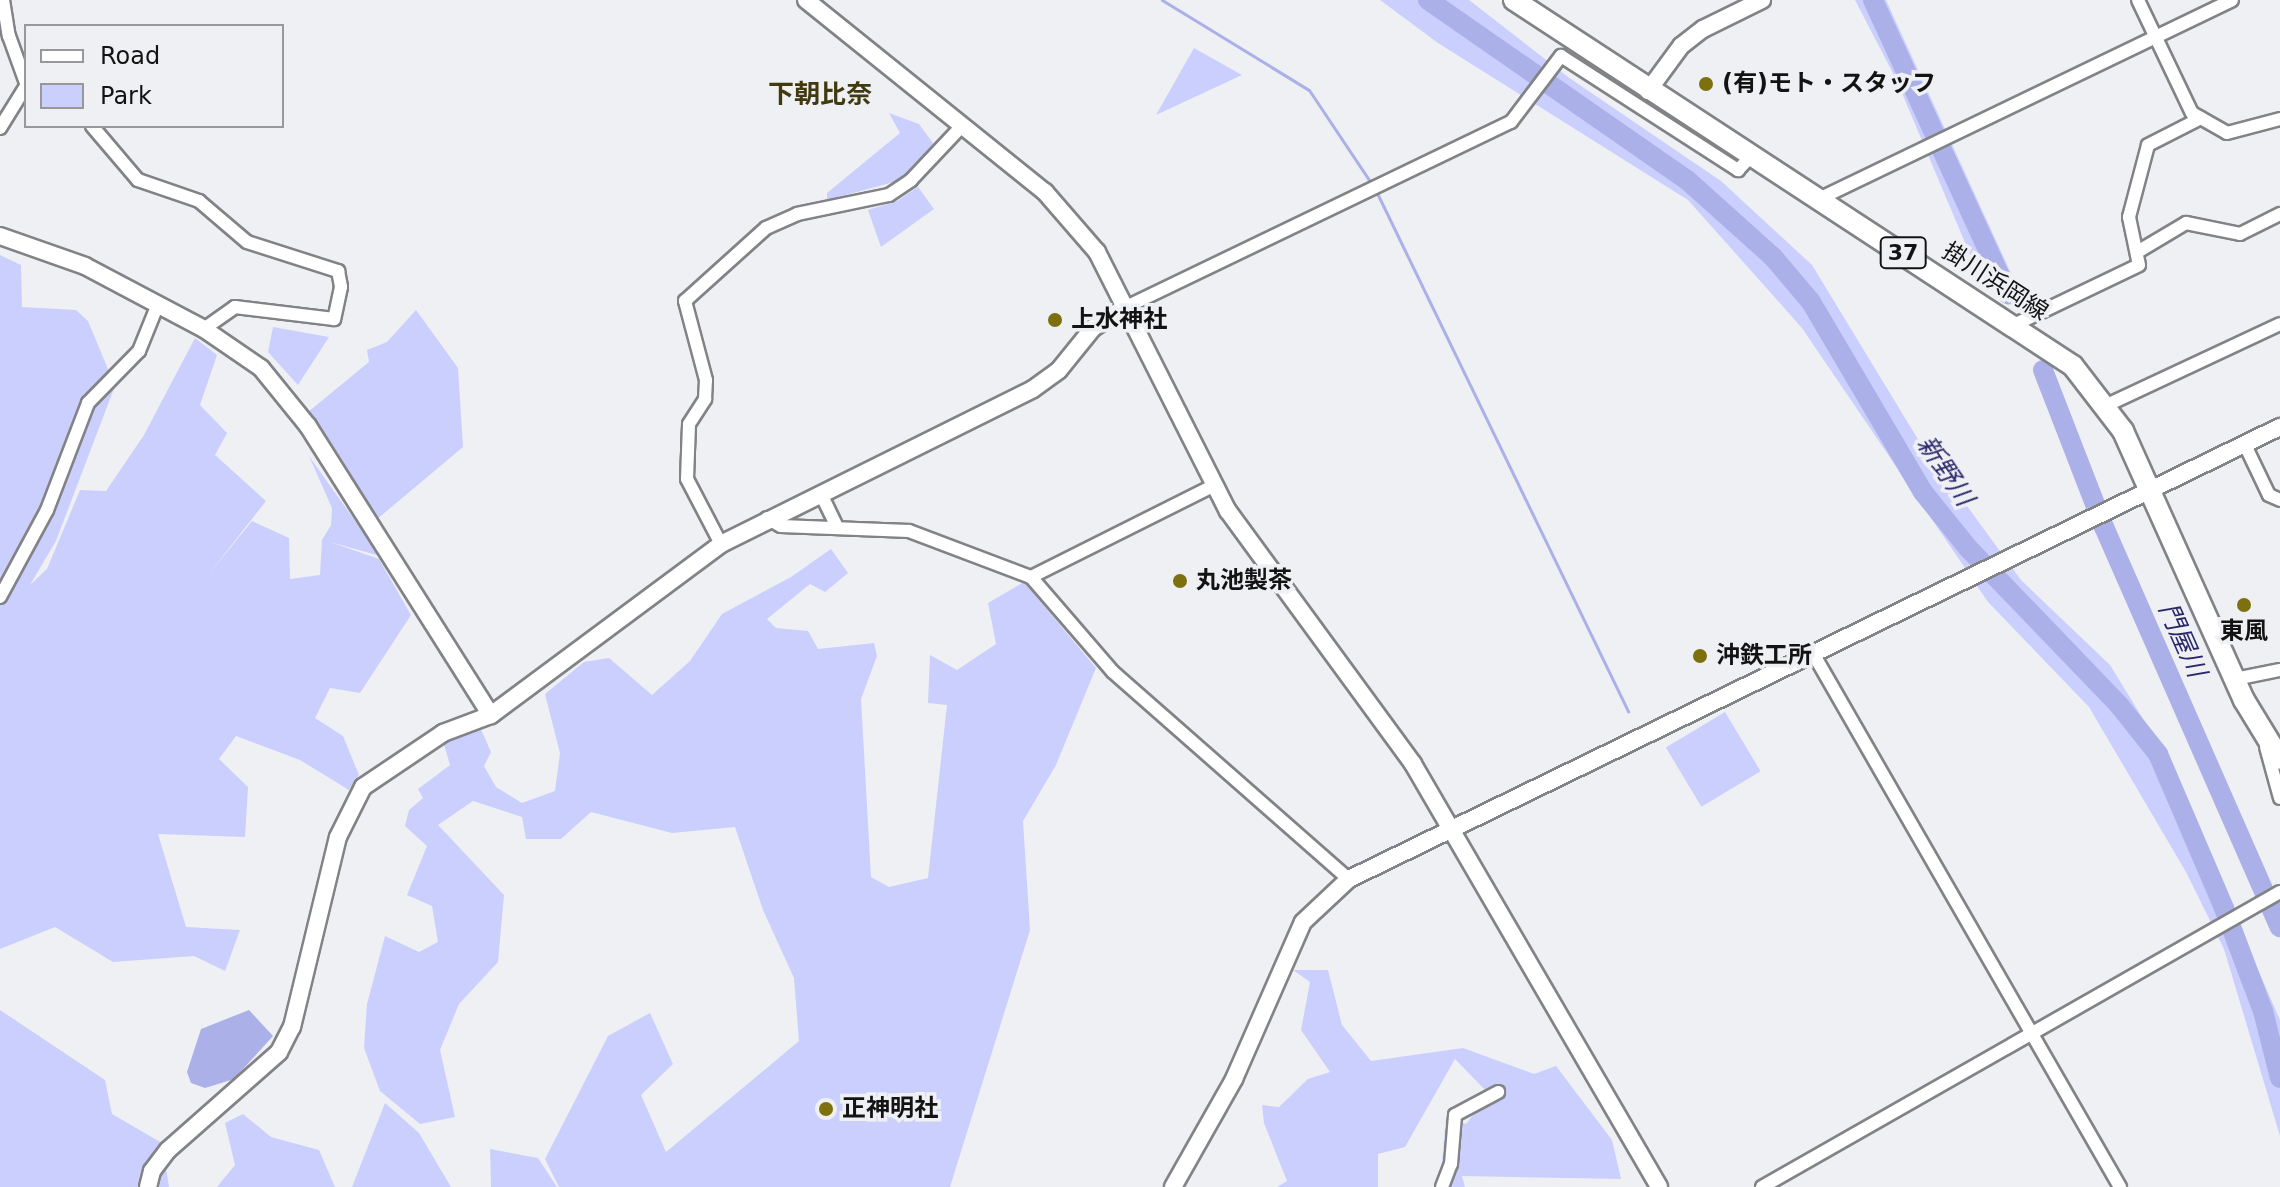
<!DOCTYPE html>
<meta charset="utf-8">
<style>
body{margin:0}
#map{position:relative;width:2280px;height:1187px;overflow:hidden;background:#eff0f4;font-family:"DejaVu Sans","Noto Sans JP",sans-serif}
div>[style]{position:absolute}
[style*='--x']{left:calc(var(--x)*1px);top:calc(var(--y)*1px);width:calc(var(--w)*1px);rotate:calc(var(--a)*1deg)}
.green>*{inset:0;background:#cbcffd;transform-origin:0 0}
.water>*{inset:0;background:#abb0e9}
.stream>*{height:3px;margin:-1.5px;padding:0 1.5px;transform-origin:1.5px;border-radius:1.5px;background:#abb0e9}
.river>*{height:20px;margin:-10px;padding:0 10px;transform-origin:10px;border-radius:10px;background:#abb0e9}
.roads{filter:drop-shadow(2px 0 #828386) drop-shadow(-2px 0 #828386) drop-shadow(0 2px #828386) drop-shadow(0 -2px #828386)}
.minor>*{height:12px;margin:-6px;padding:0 6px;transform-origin:6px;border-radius:6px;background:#fff}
.tertiary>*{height:16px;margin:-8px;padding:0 8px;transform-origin:8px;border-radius:8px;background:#fff}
.primary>*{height:20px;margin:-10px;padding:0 10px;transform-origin:10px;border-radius:10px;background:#fff}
.dots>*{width:22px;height:22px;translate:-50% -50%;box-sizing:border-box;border:4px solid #eff0f4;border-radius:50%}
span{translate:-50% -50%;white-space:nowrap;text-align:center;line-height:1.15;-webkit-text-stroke:7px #eff0f4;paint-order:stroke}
.shield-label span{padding:2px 6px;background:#eff0f4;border:2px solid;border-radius:6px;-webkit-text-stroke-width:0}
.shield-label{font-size:22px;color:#131314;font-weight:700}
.poi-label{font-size:24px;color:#131314;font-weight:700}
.left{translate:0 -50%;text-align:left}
.street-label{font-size:24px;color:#131314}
.neighbourhood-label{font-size:26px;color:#413a10;font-weight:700}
.water-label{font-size:26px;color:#2b286a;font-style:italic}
.legend{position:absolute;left:24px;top:24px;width:260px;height:104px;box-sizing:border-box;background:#eff0f4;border:2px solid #97989a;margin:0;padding:10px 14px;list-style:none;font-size:24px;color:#131314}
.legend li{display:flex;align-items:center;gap:16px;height:40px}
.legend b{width:40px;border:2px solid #97989a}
</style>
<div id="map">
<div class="green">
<div style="clip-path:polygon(1380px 0,1469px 0,1568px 77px,1721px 181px,1812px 265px,1916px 436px,2021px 580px,2110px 665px,2164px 753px,2280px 1020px,2280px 1136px,2224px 949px,2186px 872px,2089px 707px,1988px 602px,1802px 328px,1688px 200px,1438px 43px)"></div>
<div style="clip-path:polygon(1855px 0,1886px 0,2031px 317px,1980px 278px,1896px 79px)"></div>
<div style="clip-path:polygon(1194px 48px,1242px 75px,1156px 115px)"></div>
<div style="clip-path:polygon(889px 113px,919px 124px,933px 143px,924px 160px,894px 182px,827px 200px,827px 193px,900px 133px)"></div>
<div style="clip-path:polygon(918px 187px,934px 209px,881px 247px,868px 210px,897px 201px)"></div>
<div style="clip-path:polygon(0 255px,21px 265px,22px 307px,76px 310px,88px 321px,115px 386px,56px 541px,30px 585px,47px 569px,80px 490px,106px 491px,144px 435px,195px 338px,217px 355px,200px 405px,227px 433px,215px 455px,266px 501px,208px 575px,252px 521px,289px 538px,290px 579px,320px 575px,322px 540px,331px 525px,332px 508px,309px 456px,380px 556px,330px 542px,379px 559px,411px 615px,360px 693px,330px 688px,315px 718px,343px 736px,359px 775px,349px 790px,300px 760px,236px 736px,219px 759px,248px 787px,245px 837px,158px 834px,186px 927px,240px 930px,225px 971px,194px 956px,113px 962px,55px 927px,0 949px)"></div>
<div style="clip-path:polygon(416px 310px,458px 368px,463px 447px,376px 520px,308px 412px,369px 362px,367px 350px,387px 342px)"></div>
<div style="clip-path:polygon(273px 327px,329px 337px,298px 385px,268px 352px)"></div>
<div style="clip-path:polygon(831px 549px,848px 573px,825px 592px,810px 584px,767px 619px,776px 628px,808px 631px,818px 649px,874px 643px,877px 656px,861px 699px,871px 877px,889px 887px,928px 878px,947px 705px,928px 703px,930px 655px,957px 670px,996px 644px,988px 603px,1024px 582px,1096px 668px,1056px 765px,1023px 821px,1030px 930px,950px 1187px,559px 1187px,545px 1159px,608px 1036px,650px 1013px,673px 1064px,641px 1095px,666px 1152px,799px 1041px,794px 978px,763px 910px,735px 827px,672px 833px,591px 812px,561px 839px,526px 839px,522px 817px,473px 801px,438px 825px,504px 895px,498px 962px,459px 1004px,440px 1050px,455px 1117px,420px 1124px,380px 1091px,364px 1048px,367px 1004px,385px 936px,419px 952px,438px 942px,432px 906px,407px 895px,427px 846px,405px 826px,409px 810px,423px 798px,418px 789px,450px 765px,443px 741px,479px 725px,491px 752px,484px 766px,496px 787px,522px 803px,555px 791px,560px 753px,545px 694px,584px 662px,609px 658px,652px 695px,690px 661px,722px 614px,791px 577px)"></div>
<div style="left:1725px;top:712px;width:69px;height:69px;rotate:59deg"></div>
<div style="clip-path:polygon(1293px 970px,1328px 970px,1342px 1025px,1371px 1061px,1463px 1048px,1534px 1074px,1556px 1066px,1612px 1140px,1621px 1179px,1462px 1176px,1465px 1187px,1440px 1187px,1446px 1118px,1466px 1124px,1489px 1094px,1455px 1059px,1405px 1147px,1378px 1154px,1378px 1187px,1277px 1187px,1287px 1181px,1264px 1123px,1262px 1105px,1279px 1107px,1308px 1079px,1330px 1072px,1301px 1030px,1310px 982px)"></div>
<div style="clip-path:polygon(0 1010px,105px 1080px,112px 1114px,162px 1143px,169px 1187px,0 1187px)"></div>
<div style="clip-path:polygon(385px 1103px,419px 1133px,451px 1187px,352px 1187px)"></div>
<div style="clip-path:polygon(243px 1114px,271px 1137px,319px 1150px,335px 1187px,217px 1187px,235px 1165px,225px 1123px)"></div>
<div style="clip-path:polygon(490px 1149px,538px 1158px,557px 1187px,491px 1187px)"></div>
</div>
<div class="water">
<div style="clip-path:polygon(249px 1010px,273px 1036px,234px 1079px,205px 1088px,191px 1083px,187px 1072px,201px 1029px)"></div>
</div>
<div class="stream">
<div style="--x:1162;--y:0;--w:172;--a:31.5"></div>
<div style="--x:1309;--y:90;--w:115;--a:56.3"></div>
<div style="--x:1377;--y:193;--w:576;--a:64.15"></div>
</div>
<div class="river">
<div style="--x:1428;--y:0;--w:314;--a:34.8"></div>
<div style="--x:1686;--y:179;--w:117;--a:41.9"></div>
<div style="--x:1773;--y:257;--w:59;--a:49.8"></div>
<div style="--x:1811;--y:302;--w:221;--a:59.5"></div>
<div style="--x:1923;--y:492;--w:72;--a:51.2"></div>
<div style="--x:1968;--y:548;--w:218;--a:46.1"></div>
<div style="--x:2119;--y:705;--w:63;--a:51.5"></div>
<div style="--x:2158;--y:754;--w:168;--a:66.8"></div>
<div style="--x:2224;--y:908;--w:110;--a:69.3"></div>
<div style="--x:2263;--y:1011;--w:69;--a:75.8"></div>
<div style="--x:1873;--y:0;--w:324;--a:65.3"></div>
<div style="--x:2043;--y:370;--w:168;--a:68.8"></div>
<div style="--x:2104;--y:527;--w:437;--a:66.3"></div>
</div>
<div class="roads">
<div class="minor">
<div style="--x:3;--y:0;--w:36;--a:81"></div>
<div style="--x:9;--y:36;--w:50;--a:70.1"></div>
<div style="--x:2138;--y:0;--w:125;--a:64.5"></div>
<div style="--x:2192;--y:113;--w:40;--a:29.7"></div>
<div style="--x:2227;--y:133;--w:55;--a:-14.8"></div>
<div style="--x:92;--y:126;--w:71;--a:49.6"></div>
<div style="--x:138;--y:180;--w:65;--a:19"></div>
<div style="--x:199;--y:201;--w:63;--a:40.5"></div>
<div style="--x:247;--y:242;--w:96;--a:17.7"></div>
<div style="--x:338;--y:271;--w:16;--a:79"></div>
<div style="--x:341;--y:287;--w:33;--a:102"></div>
<div style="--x:334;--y:319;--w:100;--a:-173.1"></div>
<div style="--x:235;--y:307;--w:38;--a:145"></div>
<div style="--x:0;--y:128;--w:49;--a:-58.2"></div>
<div style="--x:1821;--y:198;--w:456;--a:-25.7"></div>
<div style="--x:2139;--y:251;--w:55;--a:-30.8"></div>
<div style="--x:2186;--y:223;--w:55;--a:11.5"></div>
<div style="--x:2240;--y:234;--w:45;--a:-26.6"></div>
<div style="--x:1124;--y:308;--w:429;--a:-25.7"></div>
<div style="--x:1511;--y:122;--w:83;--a:-52.9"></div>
<div style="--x:1561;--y:56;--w:211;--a:32.8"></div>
<div style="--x:1738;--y:170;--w:18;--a:-47"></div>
<div style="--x:2016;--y:324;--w:136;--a:-25.6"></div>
<div style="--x:2139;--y:265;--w:49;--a:-101.8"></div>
<div style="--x:2129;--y:217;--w:74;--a:-75.2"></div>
<div style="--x:2148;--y:145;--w:59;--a:-27"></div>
<div style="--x:2105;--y:406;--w:193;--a:-25.1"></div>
<div style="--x:2245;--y:445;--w:55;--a:64.4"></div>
<div style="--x:2269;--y:495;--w:12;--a:24"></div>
<div style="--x:821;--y:494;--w:37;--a:64"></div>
<div style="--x:767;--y:518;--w:16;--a:30"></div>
<div style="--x:781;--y:526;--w:128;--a:2.2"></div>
<div style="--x:909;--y:531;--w:130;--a:20.7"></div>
<div style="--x:1031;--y:577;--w:125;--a:49.2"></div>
<div style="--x:1113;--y:672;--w:314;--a:41.3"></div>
<div style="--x:721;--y:544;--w:73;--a:-117.6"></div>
<div style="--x:687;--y:479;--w:55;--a:-87.9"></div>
<div style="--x:689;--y:424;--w:30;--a:-57"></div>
<div style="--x:705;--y:399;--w:19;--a:-87"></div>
<div style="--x:706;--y:380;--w:82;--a:-104.9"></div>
<div style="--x:685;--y:301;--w:109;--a:-42"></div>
<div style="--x:766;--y:228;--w:34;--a:-24"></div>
<div style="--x:797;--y:214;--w:94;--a:-11.7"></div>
<div style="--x:889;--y:195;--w:27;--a:-34"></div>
<div style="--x:911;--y:180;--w:73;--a:-46.7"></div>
<div style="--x:1031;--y:577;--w:203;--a:-26.6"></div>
<div style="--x:0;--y:597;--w:99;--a:-61.6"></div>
<div style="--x:47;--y:510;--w:115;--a:-69"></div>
<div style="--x:88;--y:403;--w:73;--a:-45.6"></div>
<div style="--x:139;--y:351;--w:51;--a:-68"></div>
<div style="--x:1814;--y:655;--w:614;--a:60.09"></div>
<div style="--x:2235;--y:679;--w:46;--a:-11.3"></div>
<div style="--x:2266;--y:747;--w:53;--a:74.6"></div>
<div style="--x:1442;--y:1187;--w:25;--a:-69"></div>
<div style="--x:1451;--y:1164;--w:49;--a:-85.3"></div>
<div style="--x:1455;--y:1115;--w:49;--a:-28.1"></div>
<div style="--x:1762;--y:1187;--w:596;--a:-29.66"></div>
</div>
<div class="tertiary">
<div style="--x:806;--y:0;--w:307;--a:38.8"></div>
<div style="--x:1045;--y:192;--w:79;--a:49.1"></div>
<div style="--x:1097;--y:252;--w:290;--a:63.2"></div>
<div style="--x:1228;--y:511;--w:313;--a:53.8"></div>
<div style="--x:1413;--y:764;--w:489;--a:59.8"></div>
<div style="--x:1648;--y:91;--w:56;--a:-53.7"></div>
<div style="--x:1681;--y:46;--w:28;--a:-38"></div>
<div style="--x:1703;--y:29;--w:66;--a:-26.2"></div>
<div style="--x:0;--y:236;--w:90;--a:19.4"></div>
<div style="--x:85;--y:266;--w:135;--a:27.9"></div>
<div style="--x:204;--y:329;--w:69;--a:34.4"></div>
<div style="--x:261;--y:368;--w:75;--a:51"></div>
<div style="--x:308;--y:426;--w:342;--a:57.7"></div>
<div style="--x:148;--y:1187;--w:16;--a:-76"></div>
<div style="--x:152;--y:1171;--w:26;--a:-53"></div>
<div style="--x:168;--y:1150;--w:148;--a:-41.4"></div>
<div style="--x:279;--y:1052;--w:28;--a:-63"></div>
<div style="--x:292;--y:1027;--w:195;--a:-76.4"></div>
<div style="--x:338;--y:837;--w:56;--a:-63.4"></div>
<div style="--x:363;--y:787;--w:97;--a:-34"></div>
<div style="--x:443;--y:733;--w:51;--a:-20.6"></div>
<div style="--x:491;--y:715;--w:287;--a:-36.6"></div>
<div style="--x:721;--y:544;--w:348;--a:-26.4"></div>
<div style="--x:1033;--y:389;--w:32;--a:-36"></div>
<div style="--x:1059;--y:370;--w:54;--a:-51"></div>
<div style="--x:1093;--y:328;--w:37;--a:-33"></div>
<div style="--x:1173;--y:1187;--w:124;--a:-60.5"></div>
<div style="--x:1234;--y:1079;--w:171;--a:-66.3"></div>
<div style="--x:1303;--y:922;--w:63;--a:-43.1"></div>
<div style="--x:1349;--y:879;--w:1035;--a:-25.9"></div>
</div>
<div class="primary">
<div style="--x:1514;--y:0;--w:668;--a:33.21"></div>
<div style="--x:2073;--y:366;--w:82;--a:52.4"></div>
<div style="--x:2123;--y:431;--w:295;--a:65.8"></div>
<div style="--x:2244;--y:700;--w:69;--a:58.6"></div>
</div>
</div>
<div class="dots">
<div style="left:1706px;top:84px;background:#7d700f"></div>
<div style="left:1055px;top:320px;background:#7d700f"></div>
<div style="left:1180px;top:581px;background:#7d700f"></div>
<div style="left:2244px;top:605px;background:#7d700f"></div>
<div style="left:1700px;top:656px;background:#7d700f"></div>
<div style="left:826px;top:1109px;background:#7d700f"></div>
</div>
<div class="shield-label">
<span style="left:1903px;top:253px">37</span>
</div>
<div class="poi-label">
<span class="left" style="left:1722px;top:84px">(有)モト・スタッフ</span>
<span class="left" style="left:1071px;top:320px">上水神社</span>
<span class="left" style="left:1196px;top:581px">丸池製茶</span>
<span style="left:2244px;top:632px">東風</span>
<span class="left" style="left:1716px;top:656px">沖鉄工所</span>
<span class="left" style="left:842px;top:1109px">正神明社</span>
</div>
<div class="street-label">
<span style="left:1995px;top:282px;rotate:33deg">掛川浜岡線</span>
</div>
<div class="neighbourhood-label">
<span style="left:820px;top:95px">下朝比奈</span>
</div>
<div class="water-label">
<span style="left:1945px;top:471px;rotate:56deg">新野川</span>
<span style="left:2182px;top:640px;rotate:66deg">門屋川</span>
</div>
<ul class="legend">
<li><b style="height:10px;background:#fff"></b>Road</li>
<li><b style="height:22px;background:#cbcffd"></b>Park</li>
</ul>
</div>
